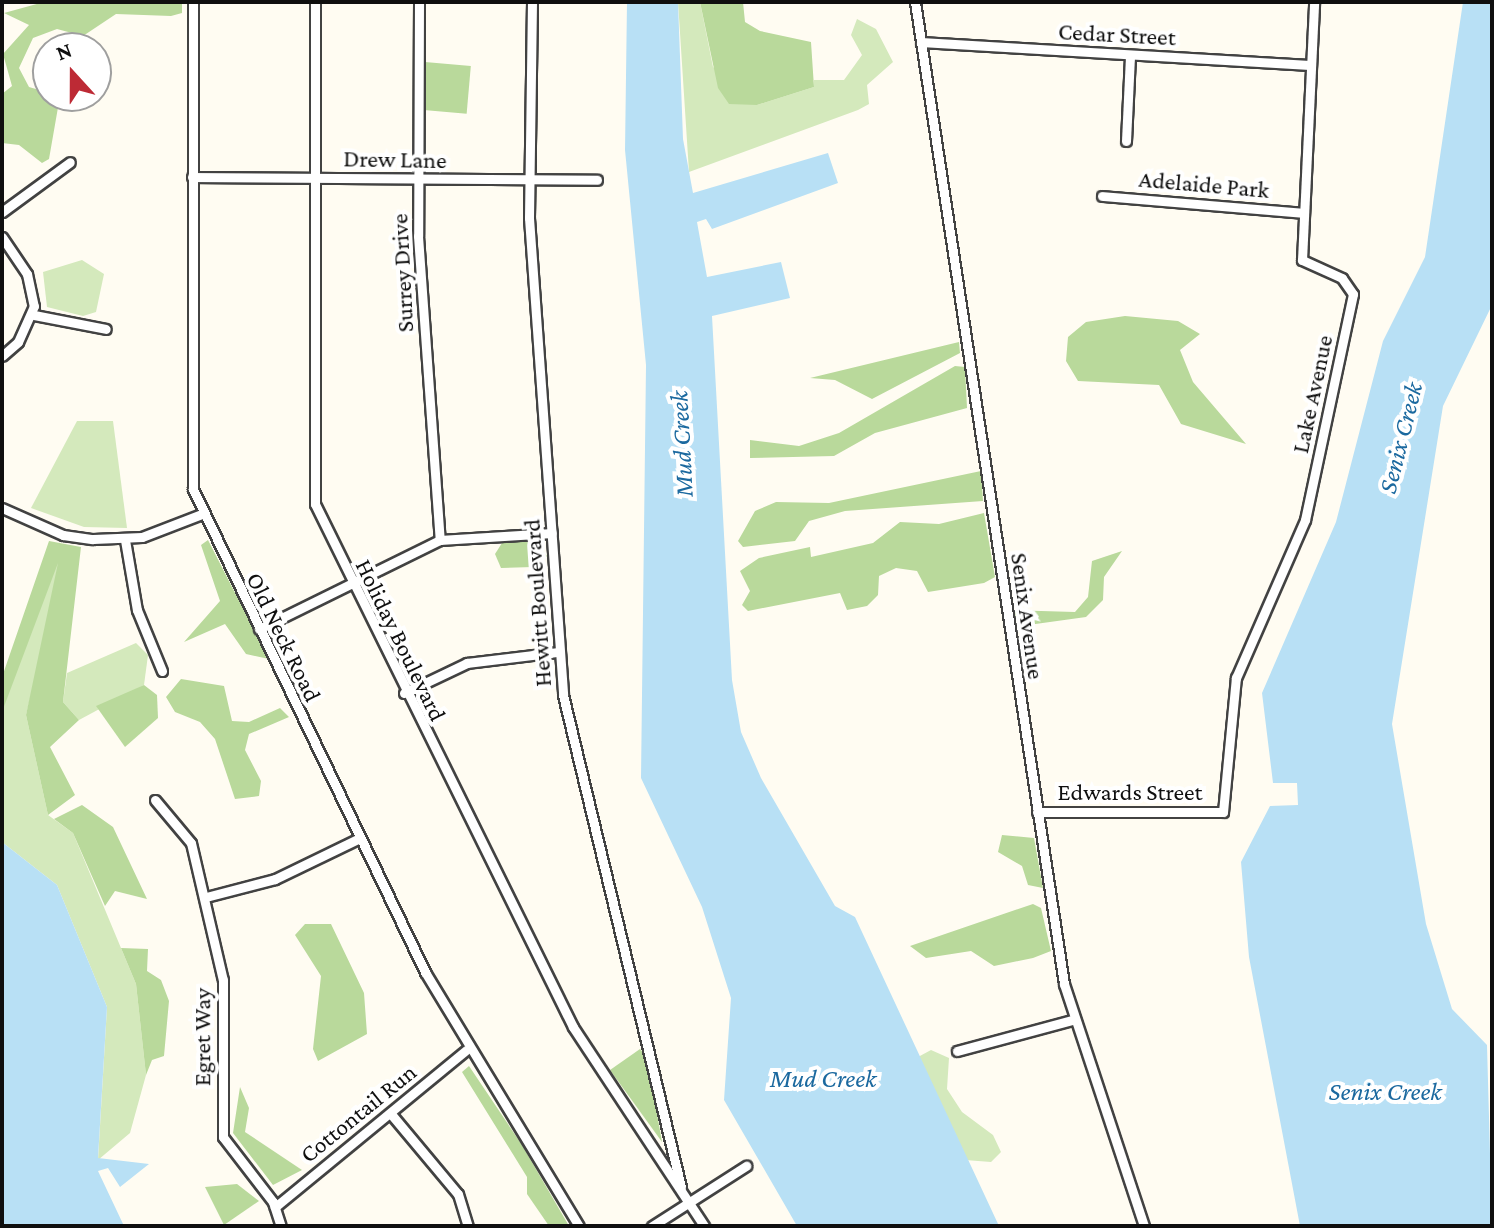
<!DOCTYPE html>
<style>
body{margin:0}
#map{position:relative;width:1494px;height:1228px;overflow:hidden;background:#fffcf2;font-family:"Crimson Pro",serif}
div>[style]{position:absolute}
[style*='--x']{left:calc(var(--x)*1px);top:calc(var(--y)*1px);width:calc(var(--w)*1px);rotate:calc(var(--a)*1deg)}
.green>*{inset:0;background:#d4e9bc}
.forest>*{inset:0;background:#b9d99b;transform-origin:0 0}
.water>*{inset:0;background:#b8e0f5}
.roads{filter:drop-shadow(2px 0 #424242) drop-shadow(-2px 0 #424242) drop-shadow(0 2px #424242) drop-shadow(0 -2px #424242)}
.minor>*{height:9px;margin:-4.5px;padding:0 4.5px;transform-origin:4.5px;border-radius:4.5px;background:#fff}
span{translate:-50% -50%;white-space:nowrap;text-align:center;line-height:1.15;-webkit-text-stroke:8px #fff;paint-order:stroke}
.street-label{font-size:24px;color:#0f0f0f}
.water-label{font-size:26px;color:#1b699f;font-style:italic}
.frame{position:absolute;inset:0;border:4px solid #0f0f0f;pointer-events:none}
.north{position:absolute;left:32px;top:32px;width:80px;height:80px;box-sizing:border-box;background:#fff;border:2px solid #9f9f9f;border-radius:50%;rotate:339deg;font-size:22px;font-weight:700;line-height:32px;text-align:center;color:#0f0f0f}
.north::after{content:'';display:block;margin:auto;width:28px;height:36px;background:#bd2a35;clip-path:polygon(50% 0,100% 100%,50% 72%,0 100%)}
</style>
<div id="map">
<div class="green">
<div style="clip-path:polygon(678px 2px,700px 2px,713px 67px,757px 105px,814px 87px,814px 80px,844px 80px,862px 55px,851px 35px,857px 19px,876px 29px,893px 62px,867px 85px,869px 104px,858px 110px,689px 172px)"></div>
<div style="clip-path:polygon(82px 260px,104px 274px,96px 312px,83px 316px,47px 307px,43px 272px)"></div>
<div style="clip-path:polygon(77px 421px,113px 421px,127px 528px,84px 527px,31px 508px)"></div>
<div style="clip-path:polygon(55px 548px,67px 549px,26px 715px,48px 815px,73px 833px,136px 984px,146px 1075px,130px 1133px,98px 1160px,107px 1007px,57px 885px,2px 842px,2px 712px)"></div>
<div style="clip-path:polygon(136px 643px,148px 655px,144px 685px,79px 720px,63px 702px,67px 673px)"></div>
<div style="clip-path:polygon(931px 1050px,949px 1058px,947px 1089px,962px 1112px,993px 1135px,1001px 1152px,991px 1162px,965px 1160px,918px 1057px)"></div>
</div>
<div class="forest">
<div style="clip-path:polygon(44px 2px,182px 2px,182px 13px,171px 16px,116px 14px,83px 36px,57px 29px,33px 38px,19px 68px,29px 87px,60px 96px,49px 159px,42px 163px,19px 145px,2px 143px,2px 94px,12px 86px,3px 54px,29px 25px,4px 13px)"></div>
<div style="clip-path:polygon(700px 2px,743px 2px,745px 22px,760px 31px,811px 42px,814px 87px,757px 105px,729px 104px,718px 88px)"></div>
<div style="left:425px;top:62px;width:46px;height:48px;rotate:5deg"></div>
<div style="clip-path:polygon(1125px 316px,1178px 321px,1200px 334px,1180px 350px,1193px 382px,1246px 444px,1181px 424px,1159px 385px,1078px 381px,1066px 361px,1068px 337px,1086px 322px)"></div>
<div style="clip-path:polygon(959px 342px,960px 353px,872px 399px,835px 380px,810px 378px)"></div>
<div style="clip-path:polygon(955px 366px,965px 367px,967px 408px,875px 433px,834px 456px,750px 458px,750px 440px,799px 446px,839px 433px)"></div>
<div style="clip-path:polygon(981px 471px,983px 501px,845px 511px,809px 521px,795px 541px,743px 547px,738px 541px,755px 511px,776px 502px,829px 503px)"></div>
<div style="clip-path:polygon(984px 513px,995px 577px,984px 583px,928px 592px,917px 571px,896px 568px,879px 576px,878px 595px,867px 606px,847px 610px,840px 593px,748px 611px,742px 605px,750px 591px,740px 571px,759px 558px,810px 547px,811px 557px,873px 543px,900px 522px,939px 524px)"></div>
<div style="clip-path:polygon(208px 540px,269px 659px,246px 654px,225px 624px,184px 642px,220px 601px,201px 545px)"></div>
<div style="clip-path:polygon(49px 541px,81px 547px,63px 702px,79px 720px,50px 747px,75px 795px,48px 815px,26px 715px,58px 563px,2px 712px,2px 677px)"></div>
<div style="clip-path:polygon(517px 541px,536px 543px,547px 556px,533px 567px,501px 568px,495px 554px,502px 543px)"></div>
<div style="clip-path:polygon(1122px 551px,1104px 577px,1103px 600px,1086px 617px,1021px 626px,1011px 610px,1075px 612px,1088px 597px,1092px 561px)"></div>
<div style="clip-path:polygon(181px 679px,224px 686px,232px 721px,249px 722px,280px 708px,289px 717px,249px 734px,245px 750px,261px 781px,259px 796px,235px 799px,215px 739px,200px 722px,175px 712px,166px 697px)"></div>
<div style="clip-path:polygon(144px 685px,157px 695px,158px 718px,125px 747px,96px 706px)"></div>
<div style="clip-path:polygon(82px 805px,113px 827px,147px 899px,115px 891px,105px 906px,73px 833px,54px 819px)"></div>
<div style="clip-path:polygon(1002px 835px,1034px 838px,1043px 888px,1028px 885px,1022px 866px,998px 852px)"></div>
<div style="clip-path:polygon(1033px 904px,1041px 908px,1051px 951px,1033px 958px,994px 966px,971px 951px,926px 958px,910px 946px)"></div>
<div style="clip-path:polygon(305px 924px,331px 924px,364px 993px,367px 1034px,318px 1061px,313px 1049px,321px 976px,295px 935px)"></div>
<div style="clip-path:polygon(121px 948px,148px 949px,147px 971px,161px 980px,169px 1001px,164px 1056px,152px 1060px,146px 1075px,136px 984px)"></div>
<div style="clip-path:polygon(640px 1049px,647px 1057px,662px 1142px,610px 1070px)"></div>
<div style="clip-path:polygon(469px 1066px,522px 1145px,569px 1226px,549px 1226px,527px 1194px,527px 1177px,462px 1072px)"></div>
<div style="clip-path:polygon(240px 1087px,249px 1108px,245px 1132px,302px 1170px,273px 1185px,233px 1133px)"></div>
<div style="clip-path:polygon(237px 1184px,259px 1201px,224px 1225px,205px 1187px)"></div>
</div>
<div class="water">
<div style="clip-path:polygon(627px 2px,678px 2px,683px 139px,693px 193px,828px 153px,838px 183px,712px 229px,706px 219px,697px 222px,707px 277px,781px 262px,790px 298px,712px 316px,732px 680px,741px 732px,761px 778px,835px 906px,855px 917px,999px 1226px,797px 1226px,724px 1100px,731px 998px,702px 907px,641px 778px,646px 365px,625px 150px)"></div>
<div style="clip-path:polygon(1463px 2px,1492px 2px,1492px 305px,1443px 406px,1392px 724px,1426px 924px,1452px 1009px,1487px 1045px,1492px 1226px,1300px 1226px,1249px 957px,1241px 862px,1270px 806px,1298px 805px,1297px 783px,1273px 783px,1262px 693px,1336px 522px,1383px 341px,1425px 257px)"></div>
<div style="clip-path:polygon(2px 842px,57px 885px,107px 1007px,98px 1158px,149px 1164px,120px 1187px,108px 1168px,98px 1171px,124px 1226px,2px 1226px)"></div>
</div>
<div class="roads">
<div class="minor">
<div style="--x:193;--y:2;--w:487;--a:90"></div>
<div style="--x:193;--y:489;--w:536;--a:64.34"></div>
<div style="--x:425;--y:972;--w:297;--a:58.8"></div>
<div style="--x:315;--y:2;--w:502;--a:90"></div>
<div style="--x:315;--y:504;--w:583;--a:63.74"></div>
<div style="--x:573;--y:1027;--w:238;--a:56.6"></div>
<div style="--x:419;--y:2;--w:234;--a:90.2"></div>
<div style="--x:418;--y:236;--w:305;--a:85.9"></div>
<div style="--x:532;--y:2;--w:216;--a:90.8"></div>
<div style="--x:529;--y:218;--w:478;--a:85.9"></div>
<div style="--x:563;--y:695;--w:506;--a:76.51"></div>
<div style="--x:915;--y:2;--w:993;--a:81.37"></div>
<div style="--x:1064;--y:984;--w:255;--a:71.7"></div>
<div style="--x:921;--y:42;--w:389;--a:3.4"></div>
<div style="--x:1126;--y:141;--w:86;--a:-87.3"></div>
<div style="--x:192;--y:177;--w:405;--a:0.4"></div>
<div style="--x:1102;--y:196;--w:202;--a:4.8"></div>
<div style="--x:2;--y:212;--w:84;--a:-36.3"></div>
<div style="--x:2;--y:237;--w:45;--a:56"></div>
<div style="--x:27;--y:274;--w:33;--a:78"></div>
<div style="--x:34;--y:306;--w:39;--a:114"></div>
<div style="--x:18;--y:342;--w:21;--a:139"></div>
<div style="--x:34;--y:315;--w:73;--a:11"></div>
<div style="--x:2;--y:508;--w:67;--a:23.9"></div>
<div style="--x:63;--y:535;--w:30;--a:8"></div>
<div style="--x:93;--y:539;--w:49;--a:-2.3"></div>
<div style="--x:142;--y:537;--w:64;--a:-21"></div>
<div style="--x:125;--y:540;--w:71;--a:80.3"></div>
<div style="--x:137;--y:610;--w:66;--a:67.7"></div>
<div style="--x:259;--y:629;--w:202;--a:-26.2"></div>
<div style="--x:440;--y:540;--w:112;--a:-3.6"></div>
<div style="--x:404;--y:693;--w:70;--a:-25.5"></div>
<div style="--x:467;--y:663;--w:92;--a:-6.9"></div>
<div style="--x:155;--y:800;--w:56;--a:50.1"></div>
<div style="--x:191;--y:843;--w:141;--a:76.9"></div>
<div style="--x:223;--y:980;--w:157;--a:90"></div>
<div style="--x:223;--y:1137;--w:82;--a:52.4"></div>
<div style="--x:273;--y:1202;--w:25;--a:72"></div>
<div style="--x:1037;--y:812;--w:186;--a:0"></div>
<div style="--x:1223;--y:812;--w:135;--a:-84.5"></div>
<div style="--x:1236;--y:678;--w:172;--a:-66.4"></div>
<div style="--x:1305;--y:520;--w:231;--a:-78"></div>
<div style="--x:1353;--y:294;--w:19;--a:-125"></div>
<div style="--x:1342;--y:278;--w:44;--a:-155.8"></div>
<div style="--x:1302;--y:260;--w:258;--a:-87.3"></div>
<div style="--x:206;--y:897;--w:71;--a:-14.6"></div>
<div style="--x:275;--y:879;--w:94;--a:-25.8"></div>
<div style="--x:957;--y:1051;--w:119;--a:-15.1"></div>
<div style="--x:391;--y:1114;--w:104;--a:50.1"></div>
<div style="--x:458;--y:1194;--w:34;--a:73"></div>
<div style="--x:275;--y:1207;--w:247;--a:-39.4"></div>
<div style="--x:652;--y:1226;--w:112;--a:-32.6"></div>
</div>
</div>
<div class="street-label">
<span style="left:1117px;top:34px;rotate:3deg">Cedar Street</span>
<span style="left:395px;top:159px;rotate:1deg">Drew Lane</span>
<span style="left:1204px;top:184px;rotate:5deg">Adelaide Park</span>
<span style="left:402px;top:273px;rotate:-93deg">Surrey Drive</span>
<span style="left:1312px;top:394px;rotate:-78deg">Lake Avenue</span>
<span style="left:537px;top:603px;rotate:-94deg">Hewitt Boulevard</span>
<span style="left:1028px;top:616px;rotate:82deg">Senix Avenue</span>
<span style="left:284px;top:637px;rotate:64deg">Old Neck Road</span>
<span style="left:401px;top:640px;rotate:64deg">Holiday Boulevard</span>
<span style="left:1130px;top:792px">Edwards Street</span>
<span style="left:202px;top:1037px;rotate:-90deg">Egret Way</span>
<span style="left:358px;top:1113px;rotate:-39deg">Cottontail Run</span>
</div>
<div class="water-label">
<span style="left:1401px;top:438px;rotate:-76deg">Senix Creek</span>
<span style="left:682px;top:444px;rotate:-93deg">Mud Creek</span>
<span style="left:823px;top:1079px">Mud Creek</span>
<span style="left:1385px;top:1092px">Senix Creek</span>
</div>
<div class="frame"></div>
<div class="north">N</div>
</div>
